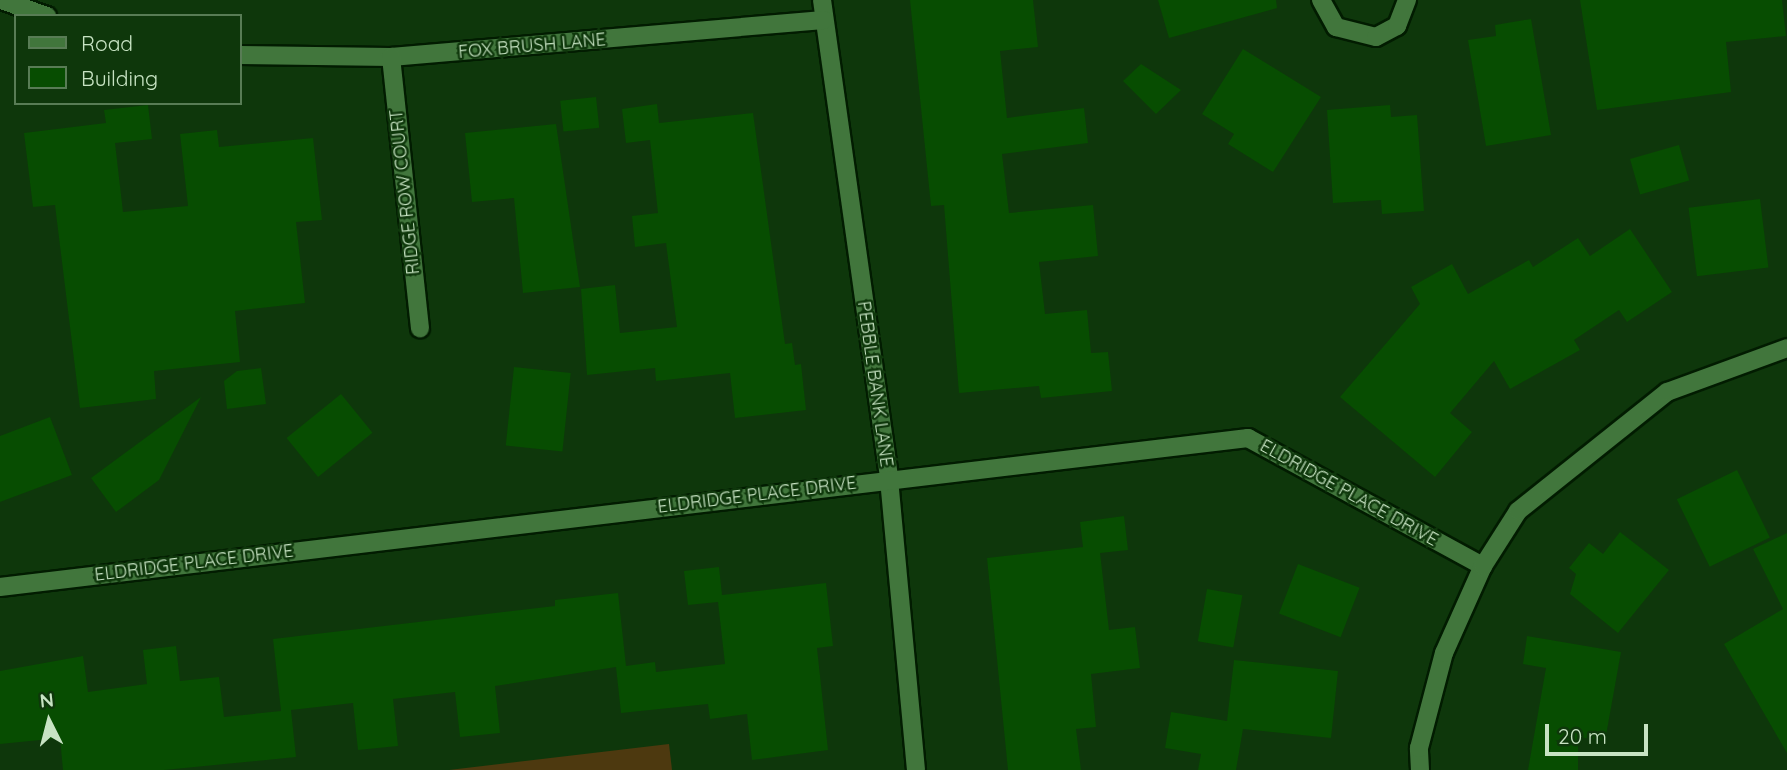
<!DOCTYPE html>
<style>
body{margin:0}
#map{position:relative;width:1787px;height:770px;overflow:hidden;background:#0e370b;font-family:Quicksand,sans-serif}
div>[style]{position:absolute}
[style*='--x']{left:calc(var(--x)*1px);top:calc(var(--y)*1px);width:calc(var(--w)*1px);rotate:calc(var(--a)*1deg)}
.green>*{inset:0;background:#4d390f}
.building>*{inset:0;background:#074d01;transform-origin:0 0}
.roads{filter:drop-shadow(2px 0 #021c01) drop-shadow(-2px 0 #021c01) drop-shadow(0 2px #021c01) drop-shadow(0 -2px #021c01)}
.minor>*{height:18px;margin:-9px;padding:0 9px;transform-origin:9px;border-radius:9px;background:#41763c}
span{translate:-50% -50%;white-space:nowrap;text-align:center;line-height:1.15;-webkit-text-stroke:5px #0e370b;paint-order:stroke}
.street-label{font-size:18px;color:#c7e3c3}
.legend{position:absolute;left:14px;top:14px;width:228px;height:91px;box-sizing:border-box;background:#0e370b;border:2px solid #587c55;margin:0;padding:9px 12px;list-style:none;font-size:21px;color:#c7e3c3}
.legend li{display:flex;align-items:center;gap:14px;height:35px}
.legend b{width:35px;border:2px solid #587c55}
.north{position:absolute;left:14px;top:686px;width:70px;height:70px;-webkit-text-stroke:5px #0e370b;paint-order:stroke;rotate:354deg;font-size:19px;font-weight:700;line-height:28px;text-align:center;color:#c7e3c3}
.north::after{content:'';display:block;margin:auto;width:24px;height:32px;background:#c7e3c3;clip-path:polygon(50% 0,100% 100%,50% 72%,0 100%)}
.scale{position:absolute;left:1545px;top:724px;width:103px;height:32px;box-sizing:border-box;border:4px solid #c7e3c3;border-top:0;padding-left:9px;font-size:21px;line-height:24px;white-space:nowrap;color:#c7e3c3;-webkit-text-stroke:5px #0e370b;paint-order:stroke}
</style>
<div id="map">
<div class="green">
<div style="clip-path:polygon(669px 744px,672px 770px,449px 770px)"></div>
</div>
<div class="building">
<div style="clip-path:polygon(910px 0,1033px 0,1038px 47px,1000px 51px,1007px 118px,1084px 108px,1088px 143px,1002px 154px,1009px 213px,1093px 205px,1098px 256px,1039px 262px,1045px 314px,1087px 310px,1091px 353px,1108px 352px,1112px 391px,1041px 398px,1039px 386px,959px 393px,944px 205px,931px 206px)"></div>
<div style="clip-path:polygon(1158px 0,1276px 0,1277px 8px,1169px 38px)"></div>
<div style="clip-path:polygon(1580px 0,1782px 0,1786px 36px,1726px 42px,1731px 92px,1597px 110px)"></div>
<div style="clip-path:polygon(1531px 19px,1551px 135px,1486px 146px,1468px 40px,1496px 36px,1495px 25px)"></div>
<div style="clip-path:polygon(1243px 49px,1321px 97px,1273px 172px,1228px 144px,1234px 134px,1202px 114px)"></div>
<div style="clip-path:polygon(1141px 64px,1181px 90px,1156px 114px,1123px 81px)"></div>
<div style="left:596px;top:97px;width:31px;height:36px;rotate:84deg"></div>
<div style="clip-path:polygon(657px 104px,659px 123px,753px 113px,785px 344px,792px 343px,795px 365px,801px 364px,806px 410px,735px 418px,730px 373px,656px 381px,655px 368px,587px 375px,581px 289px,615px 285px,620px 333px,677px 327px,666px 243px,635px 247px,632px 216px,658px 213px,650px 140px,626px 143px,622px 109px)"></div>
<div style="clip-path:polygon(148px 105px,152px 139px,115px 143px,123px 212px,188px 206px,180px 134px,217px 130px,219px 147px,313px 138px,322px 220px,296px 222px,305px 303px,235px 311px,240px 362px,154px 371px,156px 399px,80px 408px,55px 205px,33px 207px,24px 133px,106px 123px,104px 110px)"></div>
<div style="clip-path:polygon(1390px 105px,1391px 117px,1417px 115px,1424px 211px,1382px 214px,1381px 200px,1333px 203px,1327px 110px)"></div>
<div style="clip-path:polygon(556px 124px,580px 287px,523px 293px,514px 198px,472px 202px,465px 133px)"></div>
<div style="left:1679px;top:145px;width:37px;height:51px;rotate:74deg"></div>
<div style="left:1760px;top:199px;width:69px;height:72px;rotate:83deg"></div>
<div style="clip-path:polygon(1630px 229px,1672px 292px,1627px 322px,1619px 310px,1574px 340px,1580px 350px,1510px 389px,1494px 361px,1450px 413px,1472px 432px,1435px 477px,1340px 397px,1420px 304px,1411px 287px,1452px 264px,1468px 294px,1529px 260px,1533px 267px,1578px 238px,1590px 256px)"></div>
<div style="left:514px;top:367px;width:57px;height:79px;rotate:6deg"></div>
<div style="clip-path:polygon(261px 368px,266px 404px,227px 409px,224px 381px,237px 371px)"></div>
<div style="left:341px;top:394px;width:50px;height:70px;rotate:51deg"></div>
<div style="clip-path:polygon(201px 397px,159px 480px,116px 512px,91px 478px)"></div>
<div style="clip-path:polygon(50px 417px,72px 475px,0 502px,0 436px)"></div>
<div style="left:1737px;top:470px;width:75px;height:67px;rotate:64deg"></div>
<div style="clip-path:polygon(1124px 516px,1128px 550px,1100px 553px,1109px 630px,1135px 627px,1140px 668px,1091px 674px,1096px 727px,1076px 729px,1081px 770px,1008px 770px,987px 558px,1083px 547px,1080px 522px)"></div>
<div style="clip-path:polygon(1620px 532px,1669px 570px,1618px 633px,1570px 594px,1576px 574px,1569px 568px,1589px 543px,1603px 554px)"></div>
<div style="clip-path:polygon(1787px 533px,1787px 753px,1724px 644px,1783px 609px,1753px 549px)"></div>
<div style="left:1298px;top:564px;width:66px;height:53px;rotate:21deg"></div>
<div style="clip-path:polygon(719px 567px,722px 595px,826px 583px,833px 646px,817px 648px,828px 750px,752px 760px,747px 714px,710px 719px,708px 704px,621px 713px,616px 667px,495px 686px,500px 733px,460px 737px,455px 692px,393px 699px,398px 746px,358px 750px,353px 703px,291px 710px,296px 757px,164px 770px,63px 770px,60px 738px,0 744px,0 671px,83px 656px,88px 692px,147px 684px,143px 650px,176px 646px,180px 681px,219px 677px,224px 717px,281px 711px,273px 639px,555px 606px,555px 600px,618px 593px,626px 666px,655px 662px,656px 672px,725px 664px,718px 602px,688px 605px,684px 571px)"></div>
<div style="left:1207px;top:589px;width:36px;height:53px;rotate:10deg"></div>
<div style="clip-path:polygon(1527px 636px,1621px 652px,1605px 741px,1578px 737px,1578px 770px,1528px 770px,1546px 668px,1523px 664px)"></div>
<div style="clip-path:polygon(1234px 660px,1338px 671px,1331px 738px,1243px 729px,1236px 770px,1198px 770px,1201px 754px,1165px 748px,1171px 712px,1227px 721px)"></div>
</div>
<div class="roads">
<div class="minor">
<div style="--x:1;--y:0;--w:49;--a:19.2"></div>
<div style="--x:822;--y:0;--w:484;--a:82"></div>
<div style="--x:889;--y:479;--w:292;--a:84.7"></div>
<div style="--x:1321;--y:0;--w:31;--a:61"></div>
<div style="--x:1336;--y:27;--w:41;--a:14"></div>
<div style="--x:1376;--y:37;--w:24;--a:-28"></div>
<div style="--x:1397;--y:26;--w:28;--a:-69"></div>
<div style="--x:240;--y:55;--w:151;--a:0.8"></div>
<div style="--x:391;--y:57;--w:434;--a:-4.9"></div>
<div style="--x:391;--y:57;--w:273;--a:83.9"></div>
<div style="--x:0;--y:587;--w:1257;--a:-6.81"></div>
<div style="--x:1248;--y:438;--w:268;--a:28.6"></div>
<div style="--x:1420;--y:770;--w:22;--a:-93"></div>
<div style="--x:1419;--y:748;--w:98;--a:-75.3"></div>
<div style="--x:1444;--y:653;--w:95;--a:-65.9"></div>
<div style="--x:1483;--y:566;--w:65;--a:-57.5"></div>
<div style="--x:1518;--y:511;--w:191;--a:-38.6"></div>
<div style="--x:1667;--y:392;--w:128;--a:-20.1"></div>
</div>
</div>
<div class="street-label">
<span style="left:532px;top:46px;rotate:-5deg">FOX BRUSH LANE</span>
<span style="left:405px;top:192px;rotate:-96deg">RIDGE ROW COURT</span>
<span style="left:875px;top:384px;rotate:82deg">PEBBLE BANK LANE</span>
<span style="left:1349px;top:493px;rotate:29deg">ELDRIDGE PLACE DRIVE</span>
<span style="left:757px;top:495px;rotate:-7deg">ELDRIDGE PLACE DRIVE</span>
<span style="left:194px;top:563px;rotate:-7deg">ELDRIDGE PLACE DRIVE</span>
</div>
<ul class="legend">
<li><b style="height:9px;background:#41763c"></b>Road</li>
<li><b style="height:19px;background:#074d01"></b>Building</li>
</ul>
<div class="north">N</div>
<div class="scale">20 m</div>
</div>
